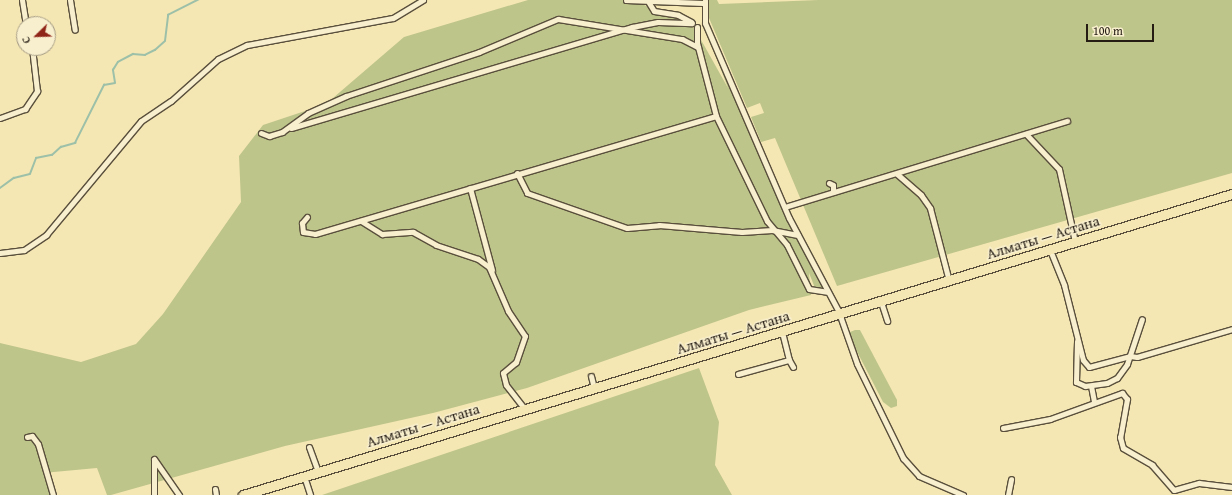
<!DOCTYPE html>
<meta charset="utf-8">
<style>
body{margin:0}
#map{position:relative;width:1232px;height:495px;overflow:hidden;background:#f5e7b3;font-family:"Gentium Book Plus",serif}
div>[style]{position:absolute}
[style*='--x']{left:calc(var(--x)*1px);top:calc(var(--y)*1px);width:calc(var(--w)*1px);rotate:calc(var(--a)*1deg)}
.green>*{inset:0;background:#bec58b}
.stream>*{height:1.5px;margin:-0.75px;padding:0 0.75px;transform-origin:0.75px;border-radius:0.75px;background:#9dc0a9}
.roads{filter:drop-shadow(1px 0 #594f3c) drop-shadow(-1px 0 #594f3c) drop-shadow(0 1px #594f3c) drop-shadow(0 -1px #594f3c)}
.minor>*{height:5px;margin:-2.5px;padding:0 2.5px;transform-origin:2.5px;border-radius:2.5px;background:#f8efce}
.trunk>*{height:9px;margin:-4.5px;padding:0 4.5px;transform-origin:4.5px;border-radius:4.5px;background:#f5e7b3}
span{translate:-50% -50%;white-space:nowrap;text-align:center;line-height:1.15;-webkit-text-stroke:3px #f8efce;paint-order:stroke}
.street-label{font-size:15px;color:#251c14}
.north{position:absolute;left:16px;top:16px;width:40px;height:40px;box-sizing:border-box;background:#f8efce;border:1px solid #a49b84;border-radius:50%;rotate:247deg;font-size:11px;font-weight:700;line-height:16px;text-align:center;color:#251c14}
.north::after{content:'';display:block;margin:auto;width:14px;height:18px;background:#8f2418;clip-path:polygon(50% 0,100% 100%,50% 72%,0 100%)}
.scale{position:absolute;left:1086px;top:24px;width:68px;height:18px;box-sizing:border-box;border:2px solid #251c14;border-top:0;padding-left:5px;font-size:12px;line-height:14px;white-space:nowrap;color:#251c14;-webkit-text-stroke:3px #f8efce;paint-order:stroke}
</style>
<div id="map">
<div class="green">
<div style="clip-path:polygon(528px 0,630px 0,691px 22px,728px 88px,705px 28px,805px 247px,806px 257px,826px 289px,815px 288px,809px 273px,811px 295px,749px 310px,527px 388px,433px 413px,285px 446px,111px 495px,107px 495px,97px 468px,43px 473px,50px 495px,0 495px,0 343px,81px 362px,136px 344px,163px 314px,241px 202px,239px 156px,263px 125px,326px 104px,404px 37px)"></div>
<div style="clip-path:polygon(707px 0,717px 0,719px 4px,818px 0,1232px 0,1232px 173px,837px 286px,775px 138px,761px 142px,751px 117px,764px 113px,760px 103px,747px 108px,709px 18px)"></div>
<div style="clip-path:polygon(855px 330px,860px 330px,897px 400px,897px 406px,891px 408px,883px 402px,850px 338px,850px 332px)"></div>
<div style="clip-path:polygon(699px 368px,719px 422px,715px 465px,732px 495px,322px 495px)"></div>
</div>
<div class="stream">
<div style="--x:0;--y:188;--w:17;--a:-36"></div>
<div style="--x:14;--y:178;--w:16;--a:-14"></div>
<div style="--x:30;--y:174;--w:17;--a:-69"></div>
<div style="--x:36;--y:158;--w:16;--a:-11"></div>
<div style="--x:52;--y:155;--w:12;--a:-42"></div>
<div style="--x:61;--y:147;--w:15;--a:-16"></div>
<div style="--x:75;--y:143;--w:65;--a:-63.4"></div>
<div style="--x:104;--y:85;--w:11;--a:-10"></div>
<div style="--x:115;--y:83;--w:13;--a:-99"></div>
<div style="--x:113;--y:70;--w:9;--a:-58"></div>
<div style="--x:118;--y:62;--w:17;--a:-28"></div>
<div style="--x:133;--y:54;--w:12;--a:5"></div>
<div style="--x:145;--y:55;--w:11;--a:-27"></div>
<div style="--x:155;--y:50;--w:13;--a:-42"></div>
<div style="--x:165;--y:41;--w:26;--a:-83"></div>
<div style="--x:168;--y:15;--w:34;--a:-27"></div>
</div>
<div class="roads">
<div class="minor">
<div style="--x:22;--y:0;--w:24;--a:81"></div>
<div style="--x:70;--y:0;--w:30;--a:81"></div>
<div style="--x:626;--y:0;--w:77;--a:2.2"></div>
<div style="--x:705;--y:0;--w:23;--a:90"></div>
<div style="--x:705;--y:23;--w:212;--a:66.7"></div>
<div style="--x:789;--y:218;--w:104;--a:62"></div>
<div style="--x:838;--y:310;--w:57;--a:70.6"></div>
<div style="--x:857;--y:364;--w:105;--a:63.9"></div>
<div style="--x:903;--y:458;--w:24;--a:48"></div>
<div style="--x:919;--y:476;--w:48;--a:23.4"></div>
<div style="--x:649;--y:3;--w:9;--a:58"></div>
<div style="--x:654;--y:11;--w:24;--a:9"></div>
<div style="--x:678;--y:15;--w:15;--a:28"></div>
<div style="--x:697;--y:27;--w:16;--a:90"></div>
<div style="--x:697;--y:43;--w:75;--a:75.4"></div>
<div style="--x:716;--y:116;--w:117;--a:64.1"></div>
<div style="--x:767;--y:221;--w:31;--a:50"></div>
<div style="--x:787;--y:245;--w:49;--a:63.4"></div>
<div style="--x:809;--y:289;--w:18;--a:9"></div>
<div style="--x:0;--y:118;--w:27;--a:-20"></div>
<div style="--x:25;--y:109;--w:22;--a:-56"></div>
<div style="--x:37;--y:91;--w:43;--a:-96.6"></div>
<div style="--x:291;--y:128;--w:356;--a:-16.5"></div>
<div style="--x:632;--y:27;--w:26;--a:-11"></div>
<div style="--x:658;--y:22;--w:34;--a:2"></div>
<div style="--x:261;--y:133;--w:9;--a:21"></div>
<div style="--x:269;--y:136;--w:14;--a:-17"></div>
<div style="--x:282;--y:132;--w:32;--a:-36"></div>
<div style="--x:308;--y:113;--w:42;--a:-24.1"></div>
<div style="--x:346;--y:96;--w:140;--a:-18.3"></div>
<div style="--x:479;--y:52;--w:86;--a:-22.7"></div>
<div style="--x:558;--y:19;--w:126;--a:9.2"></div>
<div style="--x:682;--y:39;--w:18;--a:27"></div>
<div style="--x:1026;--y:134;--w:48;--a:46.7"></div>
<div style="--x:1059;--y:169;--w:75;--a:77.6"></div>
<div style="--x:517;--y:173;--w:22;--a:63"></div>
<div style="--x:527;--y:193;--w:106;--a:19.3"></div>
<div style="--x:627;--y:228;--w:32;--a:-5"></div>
<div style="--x:659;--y:225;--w:83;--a:4.8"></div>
<div style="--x:742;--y:232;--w:30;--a:-4"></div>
<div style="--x:772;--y:230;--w:26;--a:11"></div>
<div style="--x:897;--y:174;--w:32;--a:41"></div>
<div style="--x:921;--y:195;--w:16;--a:55"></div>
<div style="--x:930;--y:208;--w:75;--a:75.4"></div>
<div style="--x:829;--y:183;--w:4;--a:27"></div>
<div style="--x:833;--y:185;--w:7;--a:90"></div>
<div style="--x:470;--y:188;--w:85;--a:75"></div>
<div style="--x:785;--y:207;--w:295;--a:-17"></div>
<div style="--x:307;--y:217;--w:8;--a:130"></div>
<div style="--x:302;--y:223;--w:9;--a:84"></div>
<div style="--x:303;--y:232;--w:12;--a:9"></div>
<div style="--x:315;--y:234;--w:418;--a:-16.4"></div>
<div style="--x:361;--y:221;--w:25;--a:32"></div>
<div style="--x:382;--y:234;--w:31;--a:-4"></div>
<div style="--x:413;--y:232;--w:26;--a:29"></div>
<div style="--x:436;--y:245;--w:44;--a:18.4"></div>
<div style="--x:478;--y:259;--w:14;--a:36"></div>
<div style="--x:489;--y:267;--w:48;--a:66.6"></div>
<div style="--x:508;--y:311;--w:30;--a:56"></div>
<div style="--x:525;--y:336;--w:28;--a:109"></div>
<div style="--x:516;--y:362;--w:17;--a:140"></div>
<div style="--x:503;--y:373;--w:12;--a:76"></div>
<div style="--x:506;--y:385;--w:31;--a:52"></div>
<div style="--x:1050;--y:250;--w:38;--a:68"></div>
<div style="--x:1064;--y:285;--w:77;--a:75.8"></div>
<div style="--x:1083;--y:360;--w:9;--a:49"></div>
<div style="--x:1089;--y:367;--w:42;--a:-15"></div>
<div style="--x:1130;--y:356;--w:7;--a:8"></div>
<div style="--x:1137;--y:357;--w:99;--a:-16.4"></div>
<div style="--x:0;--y:253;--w:24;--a:-7"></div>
<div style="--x:24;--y:250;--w:27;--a:-34"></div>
<div style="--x:46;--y:235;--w:148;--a:-50.2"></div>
<div style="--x:141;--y:121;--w:36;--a:-34"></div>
<div style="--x:171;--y:101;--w:63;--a:-41.8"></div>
<div style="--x:218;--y:59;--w:32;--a:-26"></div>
<div style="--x:247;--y:45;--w:148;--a:-10.5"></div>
<div style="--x:393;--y:18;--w:35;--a:-31"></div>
<div style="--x:881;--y:302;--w:20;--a:72"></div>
<div style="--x:1077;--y:341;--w:41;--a:91.4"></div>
<div style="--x:1076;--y:382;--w:10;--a:24"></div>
<div style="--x:1085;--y:386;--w:22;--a:-8"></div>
<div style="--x:1107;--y:383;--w:11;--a:-27"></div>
<div style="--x:1117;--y:378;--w:17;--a:-54"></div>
<div style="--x:1127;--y:364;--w:47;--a:-71.6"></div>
<div style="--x:789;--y:360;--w:8;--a:60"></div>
<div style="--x:738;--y:374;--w:53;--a:-15.4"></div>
<div style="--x:789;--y:360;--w:29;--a:-104"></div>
<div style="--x:591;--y:376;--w:12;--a:76"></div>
<div style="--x:1091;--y:386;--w:15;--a:79"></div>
<div style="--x:1003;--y:428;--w:48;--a:-10.8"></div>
<div style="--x:1050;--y:419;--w:77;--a:-19.9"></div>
<div style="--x:1122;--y:393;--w:8;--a:50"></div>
<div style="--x:1127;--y:399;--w:39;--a:100"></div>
<div style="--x:1120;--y:437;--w:11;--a:75"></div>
<div style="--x:1123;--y:448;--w:34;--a:30"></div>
<div style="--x:1152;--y:465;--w:33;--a:49"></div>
<div style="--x:1174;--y:490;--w:26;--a:-16"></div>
<div style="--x:1199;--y:483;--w:33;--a:7"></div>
<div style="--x:27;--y:437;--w:5;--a:-11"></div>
<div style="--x:32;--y:436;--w:10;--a:53"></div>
<div style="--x:38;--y:444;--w:53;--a:73.6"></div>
<div style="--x:309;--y:447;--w:27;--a:70"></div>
<div style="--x:154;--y:459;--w:44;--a:55.2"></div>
<div style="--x:304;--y:476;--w:20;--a:72"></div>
<div style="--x:215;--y:489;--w:6;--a:81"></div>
<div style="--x:154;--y:495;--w:35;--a:-90"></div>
<div style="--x:1008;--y:495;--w:16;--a:-79"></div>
</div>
<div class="trunk">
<div style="--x:243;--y:495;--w:1034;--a:-16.93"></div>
</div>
</div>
<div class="street-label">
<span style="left:1043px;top:237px;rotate:-17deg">Алматы — Астана</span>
<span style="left:733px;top:332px;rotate:-17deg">Алматы — Астана</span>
<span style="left:423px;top:425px;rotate:-17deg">Алматы — Астана</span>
</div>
<div class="north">С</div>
<div class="scale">100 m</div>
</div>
